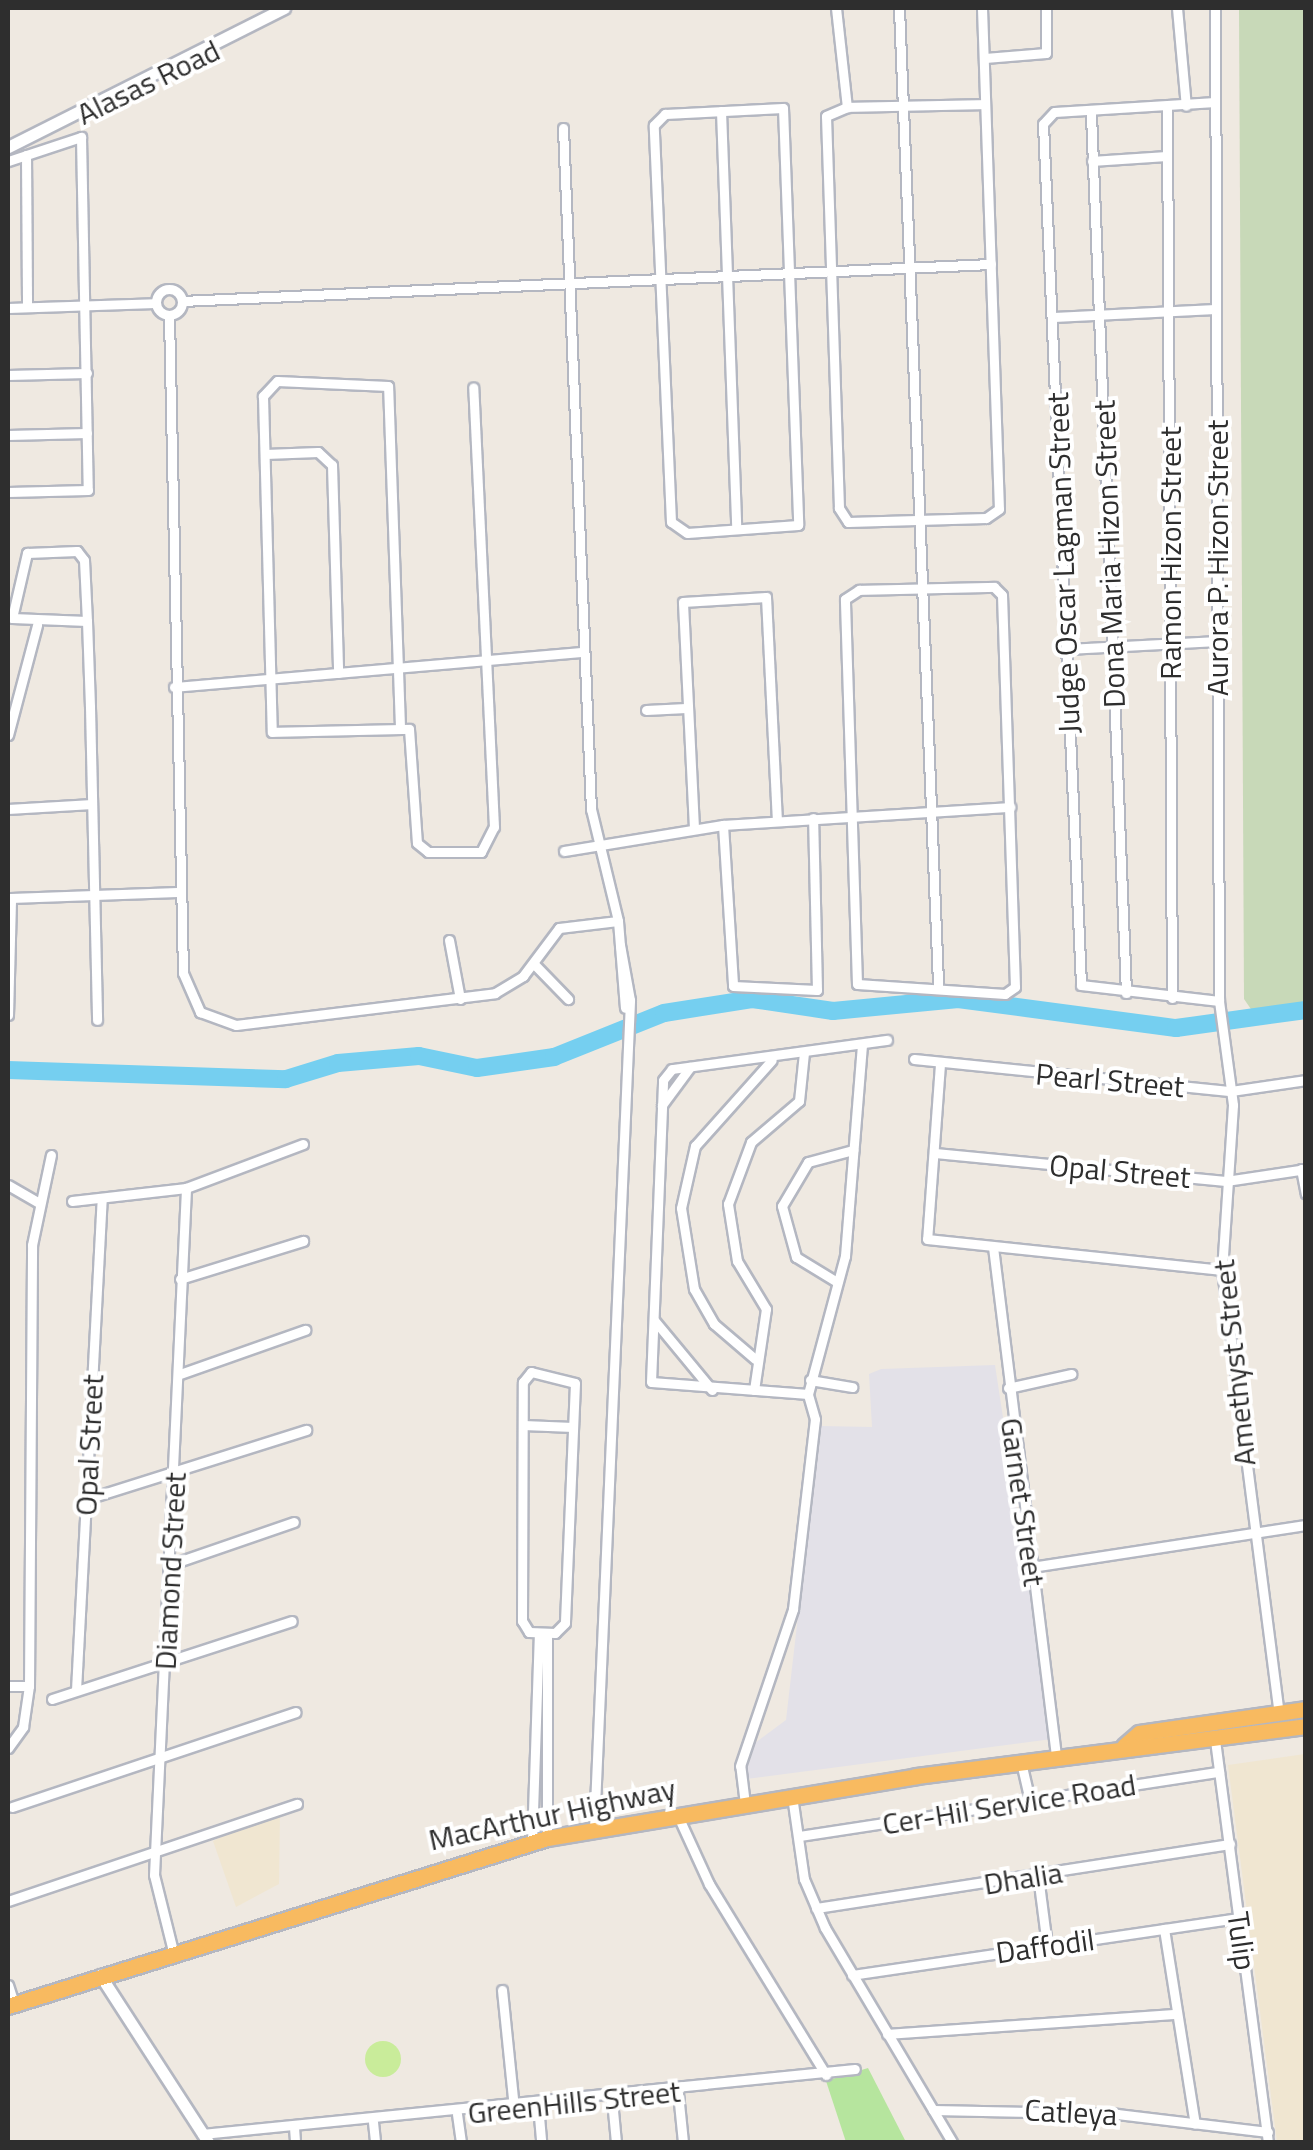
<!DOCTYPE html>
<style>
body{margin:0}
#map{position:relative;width:1313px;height:2150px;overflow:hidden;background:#efe9e1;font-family:"Titillium Web",sans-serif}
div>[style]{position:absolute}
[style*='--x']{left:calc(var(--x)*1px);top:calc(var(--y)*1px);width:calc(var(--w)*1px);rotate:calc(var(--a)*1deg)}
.industrial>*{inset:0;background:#e3e1e8}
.education>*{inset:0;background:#f0e6d1}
.green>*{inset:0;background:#b6e59e}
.cemetery>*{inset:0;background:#c8d9b8}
.pitch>*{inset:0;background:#c9ec9a}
.round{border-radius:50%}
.river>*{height:18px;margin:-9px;padding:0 9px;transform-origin:9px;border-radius:9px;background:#75cff0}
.roads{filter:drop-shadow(2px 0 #b4b7c1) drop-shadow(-2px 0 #b4b7c1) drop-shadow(0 2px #b4b7c1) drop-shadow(0 -2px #b4b7c1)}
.minor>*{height:9px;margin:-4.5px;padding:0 4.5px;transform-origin:4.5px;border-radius:4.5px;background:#fff}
.minor>.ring{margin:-4.5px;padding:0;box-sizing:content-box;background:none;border:9px solid #fff;border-radius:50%}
.tertiary>*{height:11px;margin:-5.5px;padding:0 5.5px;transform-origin:5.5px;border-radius:5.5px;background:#fff}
.trunk>*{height:15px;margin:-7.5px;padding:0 7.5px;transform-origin:7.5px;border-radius:7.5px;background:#f8ba60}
span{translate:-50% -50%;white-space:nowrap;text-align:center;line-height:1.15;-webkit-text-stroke:8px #fff;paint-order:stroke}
.street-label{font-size:30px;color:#2e2e2e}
.frame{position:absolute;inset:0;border:10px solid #2e2e2e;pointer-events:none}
</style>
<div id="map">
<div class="industrial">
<div style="clip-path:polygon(995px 1365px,1052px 1739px,746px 1779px,747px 1749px,786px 1720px,820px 1426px,872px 1427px,869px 1374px,881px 1369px)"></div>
</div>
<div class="education">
<div style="clip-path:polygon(1305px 1754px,1305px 2142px,1277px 2142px,1228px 1765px)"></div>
<div style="clip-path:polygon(280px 1811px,279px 1884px,236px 1907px,213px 1841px)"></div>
</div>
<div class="green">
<div style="clip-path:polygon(868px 2068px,906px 2142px,846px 2142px,826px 2081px)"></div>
</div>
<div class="cemetery">
<div style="clip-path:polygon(1239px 8px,1306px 8px,1305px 1007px,1257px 1018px,1244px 999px)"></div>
</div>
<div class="pitch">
<div class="round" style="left:365px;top:2041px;width:36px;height:36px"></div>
</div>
<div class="river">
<div style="--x:8;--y:1070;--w:278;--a:1.9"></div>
<div style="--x:286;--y:1079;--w:54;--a:-17.1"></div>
<div style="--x:338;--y:1063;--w:81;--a:-4.9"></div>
<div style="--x:419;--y:1056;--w:59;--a:11.7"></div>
<div style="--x:477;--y:1068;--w:78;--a:-8.1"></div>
<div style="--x:554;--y:1057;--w:118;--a:-21.8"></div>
<div style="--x:664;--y:1013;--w:89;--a:-9"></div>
<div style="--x:752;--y:999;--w:82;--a:8.4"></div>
<div style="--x:833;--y:1011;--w:126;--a:-5.5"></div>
<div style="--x:958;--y:999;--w:220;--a:7.6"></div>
<div style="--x:1176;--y:1028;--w:131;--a:-7.9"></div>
</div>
<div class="roads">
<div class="minor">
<div style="--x:836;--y:8;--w:100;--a:83.7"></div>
<div style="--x:899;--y:8;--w:978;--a:87.71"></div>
<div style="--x:982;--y:8;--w:501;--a:88.06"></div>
<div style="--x:999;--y:509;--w:16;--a:145"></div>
<div style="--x:986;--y:518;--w:138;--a:178.3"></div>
<div style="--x:848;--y:522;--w:17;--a:-123"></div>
<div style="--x:839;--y:508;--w:392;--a:-91.9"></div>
<div style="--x:826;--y:116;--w:23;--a:-23"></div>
<div style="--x:847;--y:107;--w:138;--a:-1.2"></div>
<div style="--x:1177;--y:8;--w:98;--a:84.8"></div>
<div style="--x:1215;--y:8;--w:993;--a:89.77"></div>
<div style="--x:1219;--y:1001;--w:105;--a:82.3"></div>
<div style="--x:1233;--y:1105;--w:165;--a:93.8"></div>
<div style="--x:1222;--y:1270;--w:447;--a:82.7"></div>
<div style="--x:985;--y:58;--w:61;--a:-4.7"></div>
<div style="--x:1046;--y:53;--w:45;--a:-90"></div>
<div style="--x:1215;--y:102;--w:161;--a:176.4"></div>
<div style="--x:1054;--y:112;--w:16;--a:133"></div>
<div style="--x:1043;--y:124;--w:862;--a:87.47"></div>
<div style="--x:1081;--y:985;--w:139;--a:6.6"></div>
<div style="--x:783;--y:108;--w:417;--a:87.9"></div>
<div style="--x:798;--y:525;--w:111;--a:175.9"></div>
<div style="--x:687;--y:533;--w:19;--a:-145"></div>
<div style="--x:671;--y:522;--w:397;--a:-92.5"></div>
<div style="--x:654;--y:125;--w:16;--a:-45"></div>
<div style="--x:665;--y:114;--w:118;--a:-2.9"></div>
<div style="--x:1167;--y:109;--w:889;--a:89.68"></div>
<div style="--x:721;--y:111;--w:418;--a:87.9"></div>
<div style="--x:1091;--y:114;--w:880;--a:87.72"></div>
<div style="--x:563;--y:128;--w:682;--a:87.65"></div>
<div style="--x:591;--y:809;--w:115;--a:76.4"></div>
<div style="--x:618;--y:921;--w:87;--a:85.4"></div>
<div style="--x:26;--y:155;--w:151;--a:89.6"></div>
<div style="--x:8;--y:161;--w:77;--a:-18.2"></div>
<div style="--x:81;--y:137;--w:353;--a:88.9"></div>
<div style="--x:88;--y:490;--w:80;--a:178.6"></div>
<div style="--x:1092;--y:161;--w:74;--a:-3.9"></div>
<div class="ring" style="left:156px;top:289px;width:17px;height:17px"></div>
<div style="--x:182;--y:301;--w:810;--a:-2.62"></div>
<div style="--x:8;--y:308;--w:147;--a:-1.9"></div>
<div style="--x:169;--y:315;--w:658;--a:88.78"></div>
<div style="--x:183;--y:973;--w:43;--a:66.4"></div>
<div style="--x:200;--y:1012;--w:38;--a:20"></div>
<div style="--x:236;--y:1025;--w:261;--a:-7"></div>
<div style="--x:495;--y:993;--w:33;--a:-31"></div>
<div style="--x:523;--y:976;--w:60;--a:-53.1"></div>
<div style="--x:559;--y:928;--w:59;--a:-6.8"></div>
<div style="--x:1053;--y:317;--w:163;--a:-2.8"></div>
<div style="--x:8;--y:375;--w:79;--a:-1.5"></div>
<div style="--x:8;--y:435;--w:79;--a:-1.5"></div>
<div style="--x:265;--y:454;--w:53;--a:-2.2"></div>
<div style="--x:318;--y:452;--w:19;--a:43"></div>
<div style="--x:332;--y:465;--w:208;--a:88.3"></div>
<div style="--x:994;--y:587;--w:11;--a:45"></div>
<div style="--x:1002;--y:595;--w:392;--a:88.1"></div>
<div style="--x:1015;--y:987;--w:12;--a:145"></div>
<div style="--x:1005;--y:994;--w:148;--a:-176.1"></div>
<div style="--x:857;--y:984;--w:385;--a:-91.8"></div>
<div style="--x:845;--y:599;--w:17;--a:-33"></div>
<div style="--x:859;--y:590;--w:135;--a:-1.3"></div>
<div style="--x:87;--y:621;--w:75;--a:-177.7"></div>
<div style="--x:12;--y:618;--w:67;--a:-77"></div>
<div style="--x:27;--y:553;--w:50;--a:-2.3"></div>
<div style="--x:77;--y:551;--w:11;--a:52"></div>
<div style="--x:84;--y:560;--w:61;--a:87.2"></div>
<div style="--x:87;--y:621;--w:86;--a:88"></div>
<div style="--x:90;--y:707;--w:313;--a:88.7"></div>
<div style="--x:1067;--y:649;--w:151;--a:-3"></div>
<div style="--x:174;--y:687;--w:410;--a:-4.9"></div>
<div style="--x:646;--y:710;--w:40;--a:-2.9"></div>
<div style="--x:400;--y:727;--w:341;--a:-92"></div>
<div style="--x:388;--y:386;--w:111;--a:-177.4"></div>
<div style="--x:277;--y:381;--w:21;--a:133"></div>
<div style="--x:263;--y:396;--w:336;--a:88.5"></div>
<div style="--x:272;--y:732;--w:137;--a:-1.3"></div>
<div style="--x:409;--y:729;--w:114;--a:86"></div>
<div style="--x:417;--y:843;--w:14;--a:39"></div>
<div style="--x:428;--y:852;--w:53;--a:0"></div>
<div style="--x:481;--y:852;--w:28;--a:-63"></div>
<div style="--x:494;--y:827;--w:440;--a:-92.7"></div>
<div style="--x:8;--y:735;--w:114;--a:-75.2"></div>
<div style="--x:8;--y:809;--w:84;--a:-3.4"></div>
<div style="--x:723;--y:825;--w:161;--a:86.4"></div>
<div style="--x:733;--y:986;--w:84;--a:2.7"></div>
<div style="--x:817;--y:990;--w:172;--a:-91.3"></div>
<div style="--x:694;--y:828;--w:226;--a:-92.8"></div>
<div style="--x:683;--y:602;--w:83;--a:-3.4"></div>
<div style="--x:766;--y:597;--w:223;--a:87.2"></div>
<div style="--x:564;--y:851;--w:161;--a:-9.3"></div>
<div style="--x:723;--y:825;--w:288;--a:-3.6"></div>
<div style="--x:8;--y:898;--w:172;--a:-2"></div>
<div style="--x:449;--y:940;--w:60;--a:79.4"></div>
<div style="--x:534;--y:964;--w:49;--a:45.8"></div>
<div style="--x:8;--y:1015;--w:117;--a:-88.5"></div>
<div style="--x:914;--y:1059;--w:319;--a:5.8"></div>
<div style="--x:1231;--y:1091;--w:76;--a:-8.3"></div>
<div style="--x:940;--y:1064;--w:175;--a:94.2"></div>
<div style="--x:927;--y:1239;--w:297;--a:6"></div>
<div style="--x:662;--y:1105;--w:47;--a:-53.6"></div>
<div style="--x:935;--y:1153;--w:292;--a:5.5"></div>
<div style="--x:1226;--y:1181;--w:81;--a:-8.5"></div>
<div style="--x:1301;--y:1169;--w:25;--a:79"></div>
<div style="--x:8;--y:1185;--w:34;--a:30"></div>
<div style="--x:72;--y:1201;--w:115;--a:-6.5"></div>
<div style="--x:186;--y:1188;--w:125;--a:-20.6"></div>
<div style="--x:993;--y:1247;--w:513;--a:82.94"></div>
<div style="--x:180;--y:1279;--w:129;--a:-17.2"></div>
<div style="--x:837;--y:1282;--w:48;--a:-148.6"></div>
<div style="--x:796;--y:1257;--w:53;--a:-105.4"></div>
<div style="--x:782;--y:1206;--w:51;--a:-59.4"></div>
<div style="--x:808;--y:1162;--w:47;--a:-14.9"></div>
<div style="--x:654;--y:1320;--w:91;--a:50.4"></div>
<div style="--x:755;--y:1359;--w:54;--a:-139.5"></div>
<div style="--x:714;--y:1324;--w:40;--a:-119.7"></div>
<div style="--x:694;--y:1289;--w:82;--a:-99.1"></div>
<div style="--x:681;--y:1208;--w:64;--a:-77.3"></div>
<div style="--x:695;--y:1146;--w:115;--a:-48.2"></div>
<div style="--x:531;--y:1372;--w:45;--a:14"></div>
<div style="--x:575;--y:1383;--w:240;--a:92.4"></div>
<div style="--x:565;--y:1623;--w:14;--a:135"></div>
<div style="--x:555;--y:1633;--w:26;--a:-178"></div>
<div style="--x:529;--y:1632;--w:13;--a:-122"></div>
<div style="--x:522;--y:1621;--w:239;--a:-89.8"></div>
<div style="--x:523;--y:1382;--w:13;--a:-51"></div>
<div style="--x:180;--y:1374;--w:133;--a:-19.4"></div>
<div style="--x:810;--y:1380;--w:43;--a:9.5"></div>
<div style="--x:1008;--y:1388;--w:65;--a:-12.5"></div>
<div style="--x:754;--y:1390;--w:82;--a:-81.6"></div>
<div style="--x:766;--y:1309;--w:56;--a:-121.1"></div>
<div style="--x:737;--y:1261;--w:58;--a:-99"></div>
<div style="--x:728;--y:1204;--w:66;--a:-69.6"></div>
<div style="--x:751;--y:1142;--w:63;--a:-40.5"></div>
<div style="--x:799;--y:1101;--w:48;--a:-84.1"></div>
<div style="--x:808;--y:1394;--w:157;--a:-175.6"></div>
<div style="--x:651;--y:1382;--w:302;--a:-87.7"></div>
<div style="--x:663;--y:1080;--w:14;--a:-51"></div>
<div style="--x:672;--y:1069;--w:217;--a:-7.7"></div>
<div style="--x:523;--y:1425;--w:50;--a:2.3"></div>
<div style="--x:87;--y:1499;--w:230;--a:-17.5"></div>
<div style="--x:169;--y:1565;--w:132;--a:-19"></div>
<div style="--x:1031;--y:1567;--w:278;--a:-8.7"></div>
<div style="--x:8;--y:1686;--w:21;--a:0"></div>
<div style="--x:76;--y:1690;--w:492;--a:-87"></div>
<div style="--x:52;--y:1699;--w:252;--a:-18"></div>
<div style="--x:1215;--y:1740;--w:405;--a:82.5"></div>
<div style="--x:8;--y:1748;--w:26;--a:-54"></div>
<div style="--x:23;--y:1727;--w:41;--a:-81.7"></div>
<div style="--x:29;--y:1686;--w:441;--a:-89.6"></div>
<div style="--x:32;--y:1245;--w:92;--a:-78.1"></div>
<div style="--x:1021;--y:1762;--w:39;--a:77"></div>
<div style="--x:792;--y:1796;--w:84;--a:81.8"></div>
<div style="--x:804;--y:1879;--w:53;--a:66.8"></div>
<div style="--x:825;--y:1928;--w:249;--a:59.3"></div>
<div style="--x:745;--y:1804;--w:38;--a:-97"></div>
<div style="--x:740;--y:1766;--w:166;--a:-71.3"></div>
<div style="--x:793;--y:1609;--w:191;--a:-83.4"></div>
<div style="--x:815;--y:1419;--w:26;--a:-106"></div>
<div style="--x:808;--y:1394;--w:143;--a:-75"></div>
<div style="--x:845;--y:1256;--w:212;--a:-85.4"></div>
<div style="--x:12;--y:1807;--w:299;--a:-18.5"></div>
<div style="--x:677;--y:1814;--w:77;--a:65.4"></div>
<div style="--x:709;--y:1884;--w:224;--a:58.5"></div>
<div style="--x:594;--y:1829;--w:830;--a:-87.51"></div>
<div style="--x:630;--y:1000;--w:56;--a:-100.3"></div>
<div style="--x:799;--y:1836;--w:425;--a:-8.7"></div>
<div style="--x:547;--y:1838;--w:205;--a:-90"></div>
<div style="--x:532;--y:1842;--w:209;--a:-88.1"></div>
<div style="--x:1038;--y:1876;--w:70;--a:82.6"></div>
<div style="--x:8;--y:1901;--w:305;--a:-18.6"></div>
<div style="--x:816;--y:1908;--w:419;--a:-8.8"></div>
<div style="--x:1164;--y:1929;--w:197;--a:81"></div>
<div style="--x:173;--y:1951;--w:78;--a:-104"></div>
<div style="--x:154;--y:1875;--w:688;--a:-87.33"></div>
<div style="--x:852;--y:1975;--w:390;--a:-8.4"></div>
<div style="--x:8;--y:1985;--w:20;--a:72"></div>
<div style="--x:502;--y:1990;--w:119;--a:84.2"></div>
<div style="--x:887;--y:2034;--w:290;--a:-4"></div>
<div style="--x:678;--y:2093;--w:49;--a:84.2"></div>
<div style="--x:612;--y:2100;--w:42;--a:84.6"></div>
<div style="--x:538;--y:2105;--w:37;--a:85"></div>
<div style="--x:933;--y:2110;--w:184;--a:1.2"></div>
<div style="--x:1117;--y:2114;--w:152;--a:6.8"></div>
<div style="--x:457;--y:2114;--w:28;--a:82"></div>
<div style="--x:373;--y:2122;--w:20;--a:84"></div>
<div style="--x:294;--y:2127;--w:15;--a:86"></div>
<div style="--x:202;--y:2134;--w:656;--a:-5.68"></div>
</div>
<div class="tertiary">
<div style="--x:8;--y:147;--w:309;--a:-26.7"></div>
<div style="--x:100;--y:1975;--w:199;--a:57.1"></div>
</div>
<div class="trunk">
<div style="--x:1124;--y:1746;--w:20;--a:-41"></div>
<div style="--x:1139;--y:1733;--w:169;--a:-8.2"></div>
<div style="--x:8;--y:2006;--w:565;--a:-17.31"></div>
<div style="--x:547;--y:1838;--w:374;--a:-9.5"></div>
<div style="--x:916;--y:1776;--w:393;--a:-7.3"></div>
</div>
</div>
<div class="street-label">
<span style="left:148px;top:82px;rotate:-26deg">Alasas Road</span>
<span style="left:1170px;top:553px;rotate:-90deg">Ramon Hizon Street</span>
<span style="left:1109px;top:554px;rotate:-92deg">Dona Maria Hizon Street</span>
<span style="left:1217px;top:558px;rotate:-90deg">Aurora P. Hizon Street</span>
<span style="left:1063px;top:563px;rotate:-92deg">Judge Oscar Lagman Street</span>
<span style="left:1110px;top:1080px;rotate:5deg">Pearl Street</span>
<span style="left:1120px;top:1171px;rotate:5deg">Opal Street</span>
<span style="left:1234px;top:1363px;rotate:-96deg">Amethyst Street</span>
<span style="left:89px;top:1445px;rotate:-87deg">Opal Street</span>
<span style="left:1023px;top:1502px;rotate:82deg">Garnet Street</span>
<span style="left:170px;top:1571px;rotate:-87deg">Diamond Street</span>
<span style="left:1009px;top:1804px;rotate:-9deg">Cer-Hil Service Road</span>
<span style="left:552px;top:1814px;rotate:-12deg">MacArthur Highway</span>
<span style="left:1023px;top:1878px;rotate:-9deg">Dhalia</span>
<span style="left:1242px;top:1941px;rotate:82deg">Tulip</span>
<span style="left:1045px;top:1946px;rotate:-8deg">Daffodil</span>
<span style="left:574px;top:2102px;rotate:-6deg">GreenHills Street</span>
<span style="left:1071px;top:2112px;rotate:3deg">Catleya</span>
</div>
<div class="frame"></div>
</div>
